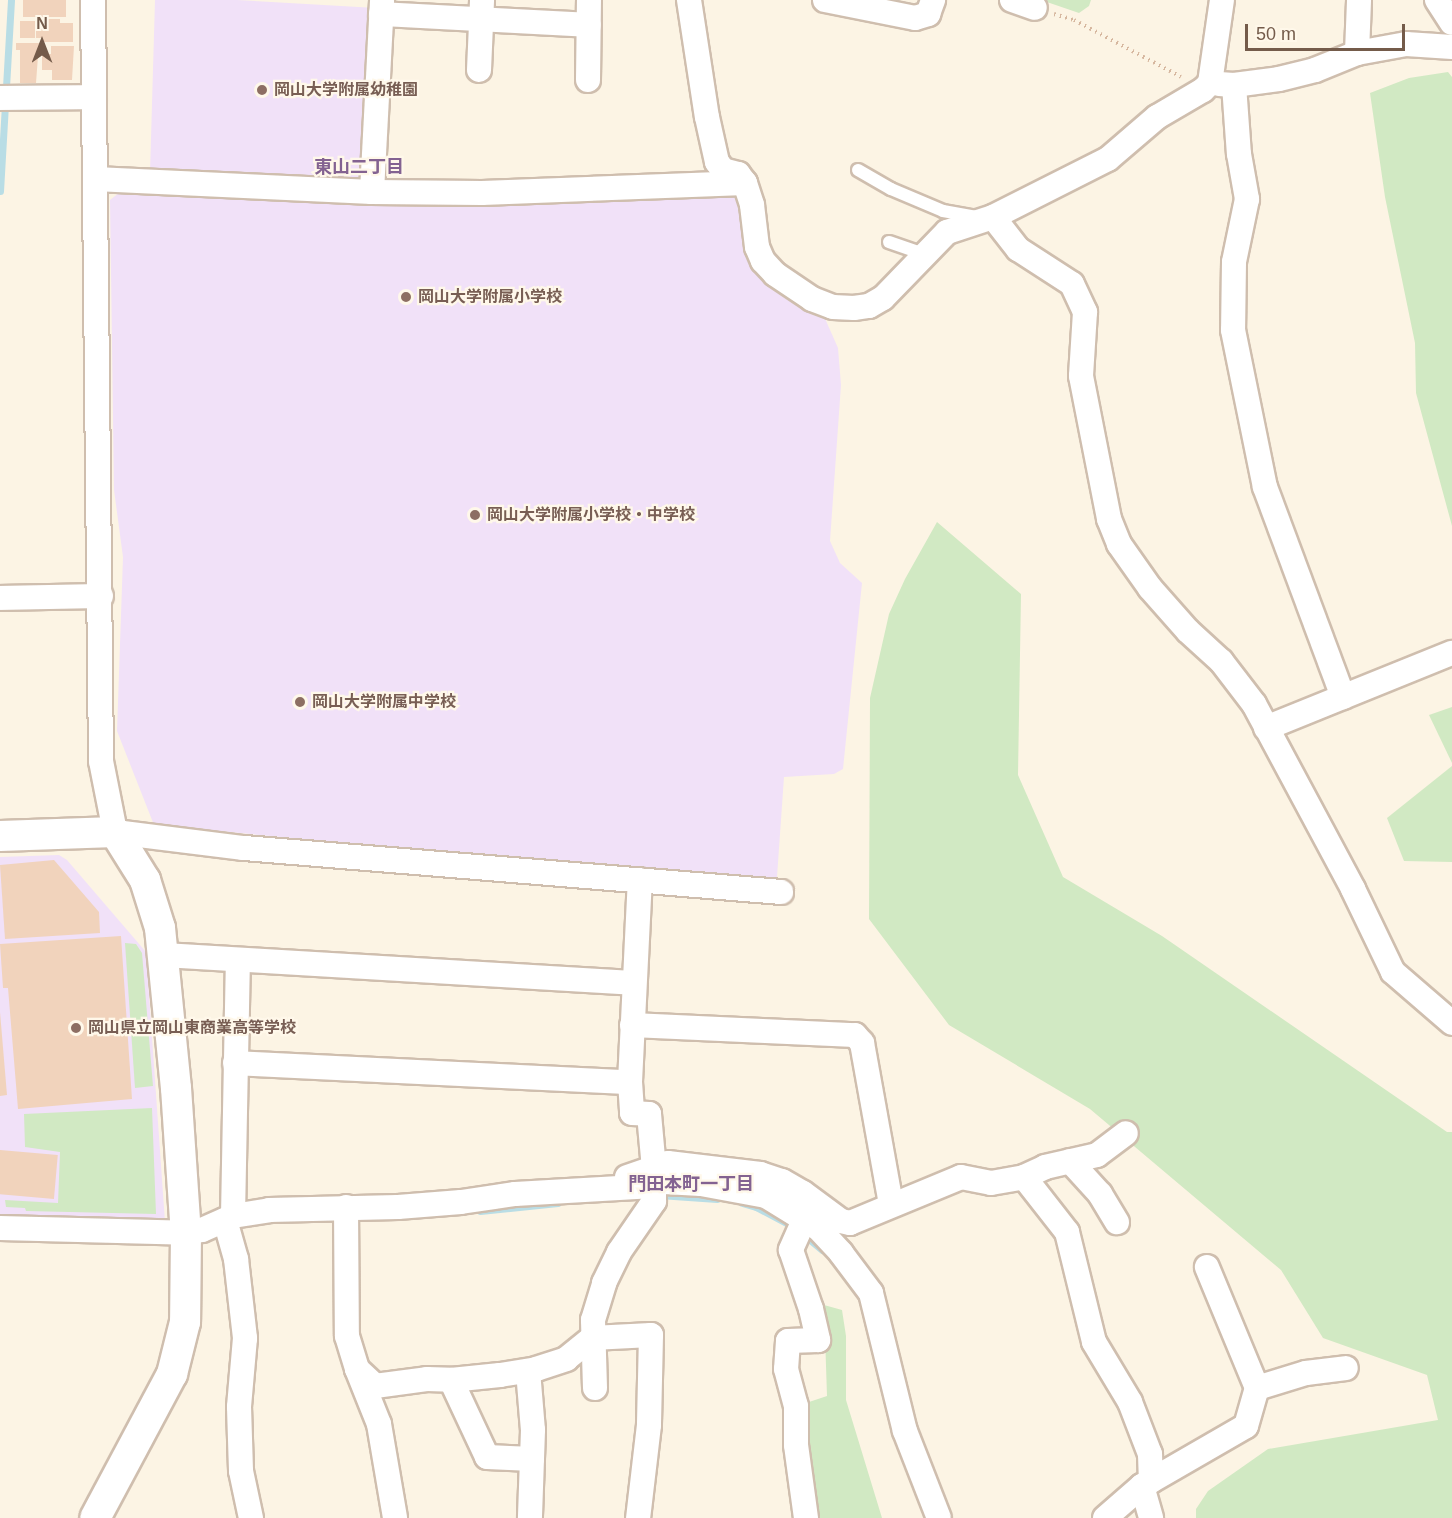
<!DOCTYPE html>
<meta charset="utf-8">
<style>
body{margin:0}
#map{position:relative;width:1452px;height:1518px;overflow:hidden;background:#fcf4e4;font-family:Helvetica,"Noto Sans JP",sans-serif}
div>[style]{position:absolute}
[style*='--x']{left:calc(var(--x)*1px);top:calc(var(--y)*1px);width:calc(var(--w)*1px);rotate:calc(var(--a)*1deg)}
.education>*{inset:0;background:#f1e1f8}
.green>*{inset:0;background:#d1e9c3}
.stream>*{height:7px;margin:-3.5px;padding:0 3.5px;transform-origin:3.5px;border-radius:3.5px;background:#b9dde5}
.building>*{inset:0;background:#f1d3bc;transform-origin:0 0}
.path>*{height:4px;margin-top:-2px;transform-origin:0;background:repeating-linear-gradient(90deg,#d6b79f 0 1.5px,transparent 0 6px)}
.roads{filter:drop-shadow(2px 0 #cfbeae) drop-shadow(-2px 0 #cfbeae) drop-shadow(0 2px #cfbeae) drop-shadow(0 -2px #cfbeae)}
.service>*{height:12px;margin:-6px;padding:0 6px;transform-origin:6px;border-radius:6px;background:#fff}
.minor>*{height:24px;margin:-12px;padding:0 12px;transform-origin:12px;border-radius:12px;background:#fff}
.tertiary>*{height:30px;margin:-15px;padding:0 15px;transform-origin:15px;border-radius:15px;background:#fff}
.dots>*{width:16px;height:16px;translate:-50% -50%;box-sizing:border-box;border:3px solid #fff8ea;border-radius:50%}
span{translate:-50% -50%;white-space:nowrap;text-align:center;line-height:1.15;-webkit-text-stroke:4.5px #fff8ea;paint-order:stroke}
.education-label{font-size:16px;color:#785e54;font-weight:700}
.left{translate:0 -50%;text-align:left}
.neighbourhood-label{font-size:18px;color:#836291;font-weight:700}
.north{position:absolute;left:12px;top:12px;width:60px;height:60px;-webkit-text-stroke:4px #fff8ea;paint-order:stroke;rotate:0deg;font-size:16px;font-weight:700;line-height:24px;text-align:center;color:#745b4a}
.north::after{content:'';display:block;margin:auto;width:21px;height:27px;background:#745b4a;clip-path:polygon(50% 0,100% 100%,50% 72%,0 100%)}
.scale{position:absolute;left:1245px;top:24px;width:160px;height:27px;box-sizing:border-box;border:3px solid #745b4a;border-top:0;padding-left:8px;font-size:18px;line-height:21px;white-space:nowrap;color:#745b4a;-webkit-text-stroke:4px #fff8ea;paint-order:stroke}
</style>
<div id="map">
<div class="education">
<div style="clip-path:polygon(155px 0,237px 0,376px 8px,367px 179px,359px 184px,150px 173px)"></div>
<div style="clip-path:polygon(119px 193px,465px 207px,731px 194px,743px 200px,753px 263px,823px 314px,838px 348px,841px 385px,830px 541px,840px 563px,862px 583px,843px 769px,834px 774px,784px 777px,777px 877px,770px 883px,154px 825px,117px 731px,123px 557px,114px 490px,110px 200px)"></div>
<div style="clip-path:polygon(59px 855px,67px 860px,146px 952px,165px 1222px,0 1214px,0 857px)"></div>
</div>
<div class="green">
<div style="clip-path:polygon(1041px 0,1091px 0,1089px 6px,1079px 13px)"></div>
<div style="clip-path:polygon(1448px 72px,1452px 77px,1452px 526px,1416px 393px,1415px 343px,1385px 197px,1370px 93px,1409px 78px)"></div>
<div style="clip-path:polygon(937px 522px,1021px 594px,1018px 775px,1063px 877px,1162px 936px,1447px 1132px,1452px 1132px,1452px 1518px,1196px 1518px,1196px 1509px,1208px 1491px,1268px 1449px,1438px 1420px,1427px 1375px,1323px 1338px,1281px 1270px,1090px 1109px,949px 1025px,869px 919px,870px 698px,889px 614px,905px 579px)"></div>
<div style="clip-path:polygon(1452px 707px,1452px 763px,1429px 715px)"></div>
<div style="clip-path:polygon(1452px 766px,1452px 862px,1404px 861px,1387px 818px)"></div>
<div style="clip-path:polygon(125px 943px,136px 944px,142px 953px,153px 1086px,135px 1088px)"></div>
<div style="clip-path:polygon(152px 1108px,156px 1214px,26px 1211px,25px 1208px,6px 1207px,5px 1200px,58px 1203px,60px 1152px,25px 1147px,24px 1114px)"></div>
<div style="clip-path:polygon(824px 1305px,842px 1310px,846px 1336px,846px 1400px,882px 1518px,812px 1518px,803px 1404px,827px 1396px)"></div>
</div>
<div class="stream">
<div style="--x:0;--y:191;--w:191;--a:-86.7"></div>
<div style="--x:659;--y:1195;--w:58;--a:3.9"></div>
<div style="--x:742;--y:1203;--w:15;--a:16"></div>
<div style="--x:756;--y:1207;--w:41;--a:27.8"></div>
<div style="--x:480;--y:1211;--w:78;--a:-5.9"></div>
<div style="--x:803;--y:1234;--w:25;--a:40"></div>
</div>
<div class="building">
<div style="left:23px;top:0;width:43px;height:17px"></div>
<div style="clip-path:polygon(36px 19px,60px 19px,60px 23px,73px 23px,73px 42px,42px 42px,42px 38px,36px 38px)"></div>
<div style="left:20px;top:21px;width:15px;height:17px"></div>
<div style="clip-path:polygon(16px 43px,39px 43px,36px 83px,20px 83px,20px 50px,16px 50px)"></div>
<div style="clip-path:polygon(51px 46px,74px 46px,72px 80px,52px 80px,52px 70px,42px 70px,42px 54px,51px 54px)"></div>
<div style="clip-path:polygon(54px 860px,99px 912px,100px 933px,5px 939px,0 865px)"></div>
<div style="clip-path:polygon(121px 936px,132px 1099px,18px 1109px,8px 988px,3px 988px,0 944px)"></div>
<div style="clip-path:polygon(0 1012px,7px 1095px,0 1096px)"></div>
<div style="left:0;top:1150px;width:58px;height:44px;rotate:5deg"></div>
</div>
<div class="path">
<div style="--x:1054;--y:14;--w:21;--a:17"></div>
<div style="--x:1074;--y:20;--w:121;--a:28"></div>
</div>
<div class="roads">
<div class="service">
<div style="--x:858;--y:170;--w:38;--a:30"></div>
<div style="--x:891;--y:189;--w:56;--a:22.9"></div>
<div style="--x:943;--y:211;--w:34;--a:10"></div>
<div style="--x:889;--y:242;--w:36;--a:19"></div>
</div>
<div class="minor">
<div style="--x:93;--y:0;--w:761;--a:89.4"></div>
<div style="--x:101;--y:761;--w:72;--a:78.8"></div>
<div style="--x:115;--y:832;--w:130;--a:7.1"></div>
<div style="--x:244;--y:848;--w:539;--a:4.68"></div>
<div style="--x:689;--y:0;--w:118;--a:81.3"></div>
<div style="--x:707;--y:117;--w:46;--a:77.5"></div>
<div style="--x:717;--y:162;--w:10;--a:53"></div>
<div style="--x:723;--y:170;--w:16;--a:15"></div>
<div style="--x:738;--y:174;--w:11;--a:52"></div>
<div style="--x:745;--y:183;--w:23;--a:72"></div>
<div style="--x:752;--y:205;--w:42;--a:83.2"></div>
<div style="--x:757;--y:247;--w:15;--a:67"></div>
<div style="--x:763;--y:261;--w:18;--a:47"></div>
<div style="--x:775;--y:274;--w:45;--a:34"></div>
<div style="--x:812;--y:299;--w:22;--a:21"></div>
<div style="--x:833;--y:307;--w:21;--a:3"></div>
<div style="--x:854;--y:308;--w:15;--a:-8"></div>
<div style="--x:869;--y:306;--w:16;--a:-30"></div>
<div style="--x:883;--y:298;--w:92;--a:-45.9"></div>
<div style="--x:947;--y:232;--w:48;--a:-18.1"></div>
<div style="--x:993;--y:217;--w:129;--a:-26.8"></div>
<div style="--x:1108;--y:159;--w:65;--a:-40.6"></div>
<div style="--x:1157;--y:117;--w:53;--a:-30.4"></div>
<div style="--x:1203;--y:90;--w:10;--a:-45"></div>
<div style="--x:1210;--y:83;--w:84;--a:-81.8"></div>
<div style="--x:825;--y:0;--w:92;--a:11.3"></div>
<div style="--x:915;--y:18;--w:14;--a:-17"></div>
<div style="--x:928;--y:14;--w:15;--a:-70"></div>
<div style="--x:1012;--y:0;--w:24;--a:19"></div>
<div style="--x:1437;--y:0;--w:27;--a:57"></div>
<div style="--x:381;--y:14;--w:208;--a:3"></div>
<div style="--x:1357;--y:53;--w:53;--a:-87.8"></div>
<div style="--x:479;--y:70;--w:70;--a:-87.5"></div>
<div style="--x:588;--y:80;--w:80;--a:-89.3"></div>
<div style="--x:1219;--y:84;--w:15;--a:4"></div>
<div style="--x:1234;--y:85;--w:45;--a:-7.6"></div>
<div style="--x:1279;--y:79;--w:37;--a:-14"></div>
<div style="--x:1315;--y:70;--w:45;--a:-22"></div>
<div style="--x:1357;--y:53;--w:50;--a:-10.4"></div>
<div style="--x:1406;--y:44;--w:46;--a:3.7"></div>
<div style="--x:1234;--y:85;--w:69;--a:85.9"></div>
<div style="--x:1239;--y:154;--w:46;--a:79.9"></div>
<div style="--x:1247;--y:199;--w:64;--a:101.7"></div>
<div style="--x:1234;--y:262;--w:68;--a:90.8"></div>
<div style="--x:1233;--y:330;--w:160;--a:78.5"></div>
<div style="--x:1265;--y:487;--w:224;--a:69.6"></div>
<div style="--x:0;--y:98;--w:94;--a:-0.6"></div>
<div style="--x:95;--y:179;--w:277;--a:2.7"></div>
<div style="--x:372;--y:192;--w:110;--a:0.5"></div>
<div style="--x:482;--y:193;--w:263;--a:-2.2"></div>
<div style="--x:372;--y:192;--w:192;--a:-87"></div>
<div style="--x:993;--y:217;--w:41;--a:52"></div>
<div style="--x:1018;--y:249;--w:64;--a:32.9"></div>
<div style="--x:1072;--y:284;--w:31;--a:65"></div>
<div style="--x:1085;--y:312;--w:64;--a:93.6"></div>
<div style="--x:1081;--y:376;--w:146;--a:78.9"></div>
<div style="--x:1109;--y:519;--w:27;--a:68"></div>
<div style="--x:1119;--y:544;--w:54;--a:54.8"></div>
<div style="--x:1150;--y:588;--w:57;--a:48.5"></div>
<div style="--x:1188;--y:631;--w:45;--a:42.3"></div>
<div style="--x:1221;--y:661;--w:54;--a:52.5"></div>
<div style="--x:1254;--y:704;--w:210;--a:61.8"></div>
<div style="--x:1353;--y:889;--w:92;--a:64.3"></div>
<div style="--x:1393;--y:972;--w:78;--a:40.8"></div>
<div style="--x:0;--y:598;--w:101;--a:-1.1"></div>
<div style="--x:1266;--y:728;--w:201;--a:-22"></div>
<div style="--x:163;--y:955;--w:471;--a:3.4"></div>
<div style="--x:632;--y:1025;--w:223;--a:2.6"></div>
<div style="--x:855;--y:1035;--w:11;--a:49"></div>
<div style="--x:862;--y:1043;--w:164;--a:79.8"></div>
<div style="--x:235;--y:1063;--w:395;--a:2.8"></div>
<div style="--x:630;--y:1082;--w:202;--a:-87.2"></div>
<div style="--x:630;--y:1082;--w:31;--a:86"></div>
<div style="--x:632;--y:1113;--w:17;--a:3"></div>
<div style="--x:649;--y:1114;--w:55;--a:84.8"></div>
<div style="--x:1070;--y:1161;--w:45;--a:47.7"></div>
<div style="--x:1100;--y:1194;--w:33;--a:59"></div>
<div style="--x:627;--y:1177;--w:43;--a:-18.9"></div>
<div style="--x:668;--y:1163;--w:93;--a:6.8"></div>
<div style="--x:760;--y:1174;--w:23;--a:18"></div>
<div style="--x:782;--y:1181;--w:24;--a:30"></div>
<div style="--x:803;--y:1193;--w:47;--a:36.4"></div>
<div style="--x:841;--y:1221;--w:9;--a:13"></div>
<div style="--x:850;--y:1223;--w:120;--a:-22.5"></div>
<div style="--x:961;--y:1177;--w:31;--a:11"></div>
<div style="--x:991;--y:1183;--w:34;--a:-10"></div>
<div style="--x:1024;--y:1177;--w:23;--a:-25"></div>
<div style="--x:1045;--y:1167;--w:53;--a:-13"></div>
<div style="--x:1097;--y:1155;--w:36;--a:-37"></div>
<div style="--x:1024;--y:1177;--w:70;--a:52"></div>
<div style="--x:1067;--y:1232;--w:113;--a:76.2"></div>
<div style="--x:1094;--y:1342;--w:70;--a:59"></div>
<div style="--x:1130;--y:1402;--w:56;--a:69"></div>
<div style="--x:1150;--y:1454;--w:27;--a:88"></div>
<div style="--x:346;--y:1207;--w:129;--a:89.6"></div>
<div style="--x:347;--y:1336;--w:34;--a:73"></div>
<div style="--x:357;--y:1369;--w:59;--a:68.2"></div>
<div style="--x:379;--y:1424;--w:95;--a:80.3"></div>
<div style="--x:233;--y:1216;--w:256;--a:-88.9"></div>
<div style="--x:805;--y:1218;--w:35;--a:114"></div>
<div style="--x:791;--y:1250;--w:62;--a:71.3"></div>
<div style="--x:811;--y:1309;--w:32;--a:77"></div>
<div style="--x:818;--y:1340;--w:30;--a:178"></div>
<div style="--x:788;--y:1341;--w:28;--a:94"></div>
<div style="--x:786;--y:1369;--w:38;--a:75"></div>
<div style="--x:796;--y:1406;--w:39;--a:90"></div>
<div style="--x:796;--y:1445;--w:74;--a:82.2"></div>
<div style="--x:225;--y:1220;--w:41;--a:74.2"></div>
<div style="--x:236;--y:1259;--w:80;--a:83.5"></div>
<div style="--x:245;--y:1338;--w:69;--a:95"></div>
<div style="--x:239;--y:1407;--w:64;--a:88.2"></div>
<div style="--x:241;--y:1471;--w:48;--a:78"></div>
<div style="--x:0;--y:1228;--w:186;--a:1.5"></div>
<div style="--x:186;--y:1233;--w:16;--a:-11"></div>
<div style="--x:202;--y:1230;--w:34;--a:-24"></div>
<div style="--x:233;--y:1216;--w:36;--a:-9"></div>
<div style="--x:269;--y:1210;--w:129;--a:-1.3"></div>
<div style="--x:398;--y:1207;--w:63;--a:-4.5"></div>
<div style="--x:461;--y:1202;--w:55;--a:-8.4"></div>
<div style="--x:515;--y:1194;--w:139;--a:-3.3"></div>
<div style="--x:654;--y:1186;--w:11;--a:-22"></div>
<div style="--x:664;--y:1182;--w:37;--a:3"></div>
<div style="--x:701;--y:1184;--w:66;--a:10.5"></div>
<div style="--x:766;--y:1196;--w:61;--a:31.6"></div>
<div style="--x:818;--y:1228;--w:34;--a:47"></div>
<div style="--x:841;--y:1253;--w:50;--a:53.1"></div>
<div style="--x:871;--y:1293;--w:142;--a:76.2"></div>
<div style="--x:905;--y:1431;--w:93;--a:68.7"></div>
<div style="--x:357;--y:1369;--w:25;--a:43"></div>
<div style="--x:375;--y:1386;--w:52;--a:-7.7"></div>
<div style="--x:427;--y:1379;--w:24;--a:2"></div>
<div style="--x:451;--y:1380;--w:49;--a:-5.8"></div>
<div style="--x:500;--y:1375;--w:36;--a:-9"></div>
<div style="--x:536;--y:1369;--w:32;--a:-18"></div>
<div style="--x:566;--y:1359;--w:33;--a:-39"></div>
<div style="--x:592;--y:1338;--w:59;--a:-2.9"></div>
<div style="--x:651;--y:1335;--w:90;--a:91.3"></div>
<div style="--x:649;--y:1425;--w:94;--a:96.7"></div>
<div style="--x:528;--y:1371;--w:59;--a:85.2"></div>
<div style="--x:533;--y:1430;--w:88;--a:92"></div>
<div style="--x:451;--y:1380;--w:85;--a:64.9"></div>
<div style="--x:487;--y:1457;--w:45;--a:2.5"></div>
<div style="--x:595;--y:1388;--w:68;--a:-91.7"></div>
<div style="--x:593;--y:1320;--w:39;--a:-73"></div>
<div style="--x:604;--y:1283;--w:34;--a:-64"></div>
<div style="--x:619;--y:1252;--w:62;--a:-55.5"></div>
<div style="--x:654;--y:1201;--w:15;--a:-90"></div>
<div style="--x:1257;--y:1388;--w:51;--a:-17"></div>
<div style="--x:1306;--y:1373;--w:40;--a:-7.1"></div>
<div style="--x:1142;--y:1486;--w:33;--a:74"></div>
<div style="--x:1105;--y:1518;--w:49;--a:-40.9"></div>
<div style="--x:1142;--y:1486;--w:120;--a:-30"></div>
<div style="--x:1246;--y:1426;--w:40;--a:-74"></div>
<div style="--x:1257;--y:1388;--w:131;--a:-112.5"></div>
</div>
<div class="tertiary">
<div style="--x:0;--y:836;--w:115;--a:-2"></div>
<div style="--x:115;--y:832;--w:57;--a:58"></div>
<div style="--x:145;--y:880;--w:50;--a:72.6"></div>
<div style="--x:160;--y:928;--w:161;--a:84.3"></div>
<div style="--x:176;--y:1088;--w:145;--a:86.1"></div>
<div style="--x:186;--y:1233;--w:89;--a:90.6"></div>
<div style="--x:185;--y:1322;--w:54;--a:104"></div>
<div style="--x:172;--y:1374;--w:163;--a:118.1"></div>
</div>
</div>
<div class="dots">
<div style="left:262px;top:90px;background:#8d6e63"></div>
<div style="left:406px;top:297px;background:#8d6e63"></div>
<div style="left:475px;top:515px;background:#8d6e63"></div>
<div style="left:300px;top:702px;background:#8d6e63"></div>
<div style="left:76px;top:1028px;background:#8d6e63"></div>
</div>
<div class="education-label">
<span class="left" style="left:274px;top:90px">岡山大学附属幼稚園</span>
<span class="left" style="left:418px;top:297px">岡山大学附属小学校</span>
<span class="left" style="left:487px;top:515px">岡山大学附属小学校・中学校</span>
<span class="left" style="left:312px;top:702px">岡山大学附属中学校</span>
<span class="left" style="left:88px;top:1028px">岡山県立岡山東商業高等学校</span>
</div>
<div class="neighbourhood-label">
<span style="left:359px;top:167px">東山二丁目</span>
<span style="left:691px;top:1184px">門田本町一丁目</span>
</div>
<div class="north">N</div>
<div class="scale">50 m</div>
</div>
